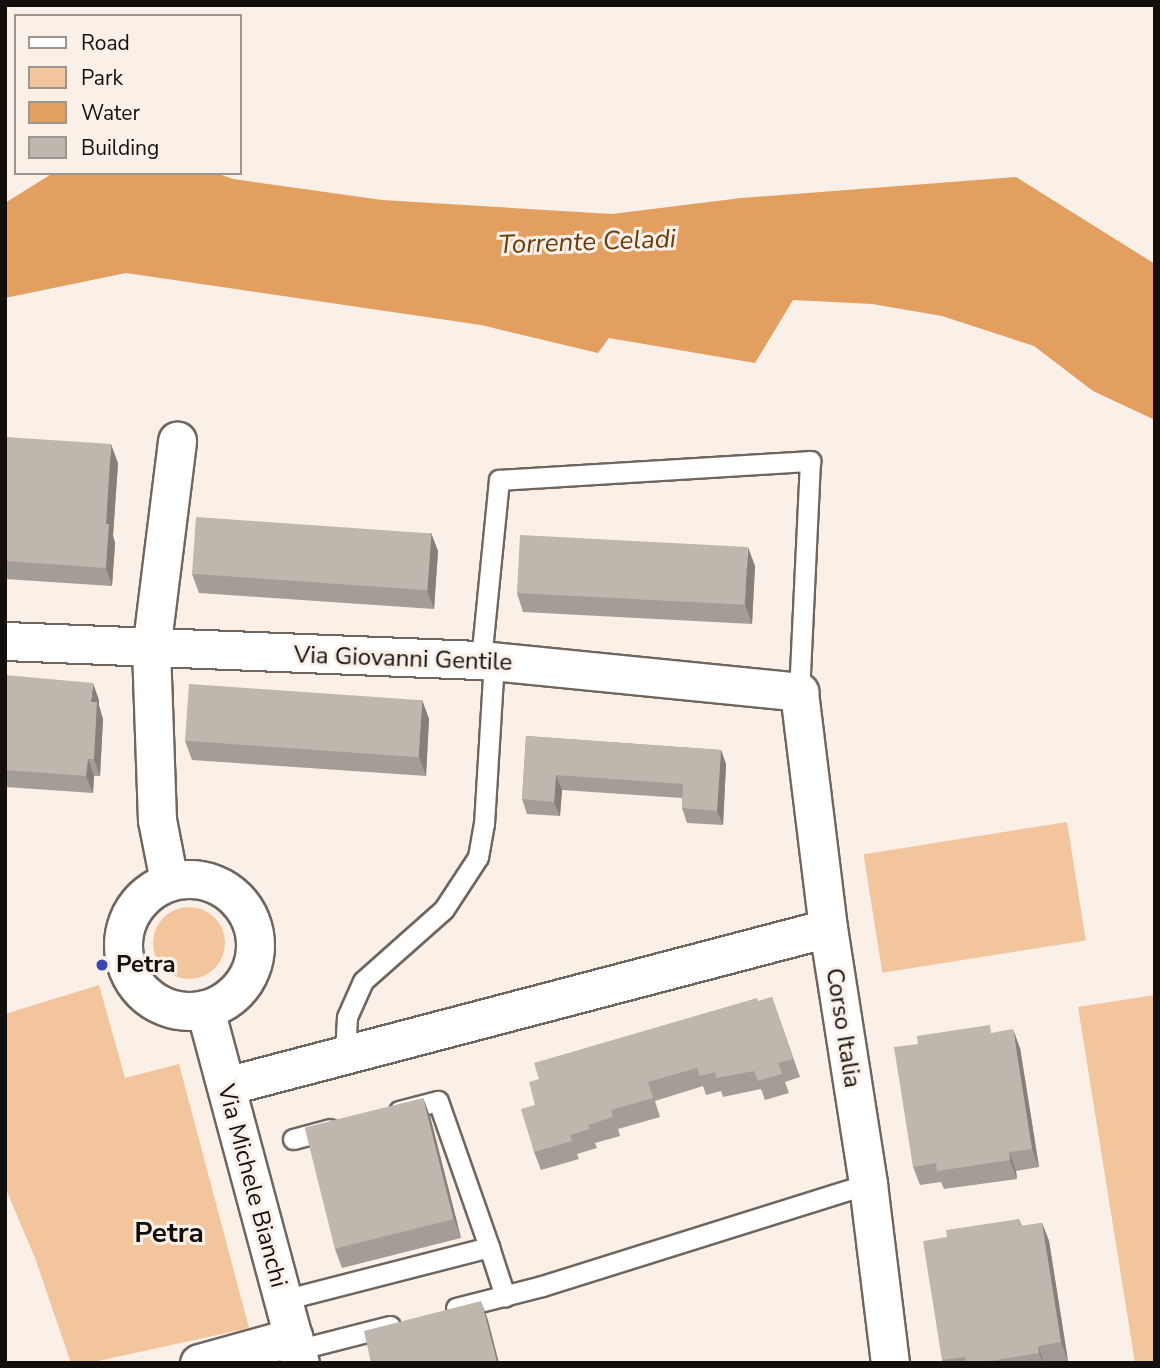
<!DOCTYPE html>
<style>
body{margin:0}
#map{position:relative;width:1160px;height:1368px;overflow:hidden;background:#faf0e8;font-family:"Nunito Sans",sans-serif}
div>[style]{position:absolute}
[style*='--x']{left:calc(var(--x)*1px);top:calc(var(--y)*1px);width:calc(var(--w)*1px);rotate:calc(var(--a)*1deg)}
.green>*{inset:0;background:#f3c59d;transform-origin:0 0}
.round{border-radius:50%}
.water>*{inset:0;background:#e39f60}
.roads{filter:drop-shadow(2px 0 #6e665f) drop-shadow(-2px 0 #6e665f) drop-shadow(0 2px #6e665f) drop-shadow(0 -2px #6e665f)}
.service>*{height:19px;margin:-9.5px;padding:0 9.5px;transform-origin:9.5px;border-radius:9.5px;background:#fff}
.minor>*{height:37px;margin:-18.5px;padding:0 18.5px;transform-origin:18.5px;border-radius:18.5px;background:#fff}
.minor>.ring{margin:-18.5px;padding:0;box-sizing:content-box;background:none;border:37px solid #fff;border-radius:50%}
.wall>*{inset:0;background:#a49d96}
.shaded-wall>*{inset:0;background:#867f7a}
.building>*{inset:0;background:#bfb6ae;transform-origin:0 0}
.dots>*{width:19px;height:19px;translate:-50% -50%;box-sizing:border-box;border:4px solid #faf0e8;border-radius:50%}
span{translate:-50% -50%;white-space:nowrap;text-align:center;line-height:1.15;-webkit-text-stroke:6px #faf0e8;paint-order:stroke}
.street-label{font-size:24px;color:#120f0c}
.poi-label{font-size:24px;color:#120f0c;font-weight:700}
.left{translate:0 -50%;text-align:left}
.water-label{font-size:26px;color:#683b09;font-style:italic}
.quarter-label{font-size:28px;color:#120f0c;font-weight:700}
.frame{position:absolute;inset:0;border:7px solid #120f0c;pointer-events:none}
.legend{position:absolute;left:14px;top:14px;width:228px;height:161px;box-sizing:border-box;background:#faf0e8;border:2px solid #9d9690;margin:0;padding:9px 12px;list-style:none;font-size:21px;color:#120f0c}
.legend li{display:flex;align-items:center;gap:14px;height:35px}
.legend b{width:35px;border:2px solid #9d9690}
</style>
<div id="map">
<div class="green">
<div style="left:1067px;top:822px;width:120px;height:206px;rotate:81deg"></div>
<div class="round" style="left:153px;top:907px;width:72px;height:72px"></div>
<div style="clip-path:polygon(99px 985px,125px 1078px,179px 1064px,249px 1328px,89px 1363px,71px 1363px,35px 1258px,5px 1187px,5px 1014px)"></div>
<div style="clip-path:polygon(1155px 995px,1155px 1363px,1135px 1363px,1078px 1007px)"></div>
</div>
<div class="water">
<div style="clip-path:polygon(53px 173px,216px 173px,233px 179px,382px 200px,612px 214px,741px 198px,1016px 177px,1155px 264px,1155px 420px,1093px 391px,1034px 346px,942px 316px,872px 304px,793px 300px,755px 363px,609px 338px,598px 353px,481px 325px,126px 273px,5px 298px,5px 203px)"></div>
</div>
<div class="roads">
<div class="service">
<div style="--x:481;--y:660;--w:181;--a:-84.3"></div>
<div style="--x:499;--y:480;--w:312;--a:-3.5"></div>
<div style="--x:810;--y:461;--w:231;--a:92.7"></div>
<div style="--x:345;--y:1055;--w:38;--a:-87"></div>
<div style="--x:347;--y:1017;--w:39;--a:-66"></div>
<div style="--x:363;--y:981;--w:108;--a:-41.6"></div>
<div style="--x:444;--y:909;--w:62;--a:-56.8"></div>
<div style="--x:478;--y:857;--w:34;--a:-80"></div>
<div style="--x:484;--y:824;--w:163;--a:-86.5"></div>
<div style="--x:399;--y:1111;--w:40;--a:-14.4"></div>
<div style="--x:438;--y:1101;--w:155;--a:70.7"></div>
<div style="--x:293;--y:1139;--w:38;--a:-15"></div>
<div style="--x:283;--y:1300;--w:213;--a:-14.4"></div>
<div style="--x:489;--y:1247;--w:52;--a:71.9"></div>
<div style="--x:456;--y:1308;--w:89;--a:-14.3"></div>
<div style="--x:542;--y:1286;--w:342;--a:-17.4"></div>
<div style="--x:296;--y:1350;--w:97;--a:-14.3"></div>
</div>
<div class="minor">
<div style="--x:5;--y:641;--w:476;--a:2.3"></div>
<div style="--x:481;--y:660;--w:320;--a:5.7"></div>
<div style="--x:799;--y:692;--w:238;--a:83"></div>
<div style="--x:828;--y:928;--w:259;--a:81.1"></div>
<div style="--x:868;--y:1184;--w:180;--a:83"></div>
<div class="ring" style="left:123px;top:879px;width:95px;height:95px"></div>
<div style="--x:169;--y:881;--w:62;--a:-101.1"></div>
<div style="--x:157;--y:820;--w:170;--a:-92"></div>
<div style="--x:151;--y:650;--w:211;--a:-82.9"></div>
<div style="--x:205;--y:1009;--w:367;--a:75"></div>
<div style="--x:226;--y:1086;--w:622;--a:-14.71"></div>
<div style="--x:199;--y:1363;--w:98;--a:-15.5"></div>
</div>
</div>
<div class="wall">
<div style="clip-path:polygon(5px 437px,118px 463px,113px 536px,115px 543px,112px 586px,5px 579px)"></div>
<div style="clip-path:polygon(431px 533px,438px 551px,434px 609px,199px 593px,192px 574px)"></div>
<div style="clip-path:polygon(755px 566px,752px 624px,523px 612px,517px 593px)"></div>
<div style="clip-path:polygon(5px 675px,99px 700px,99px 706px,103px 719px,100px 776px,94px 776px,93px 793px,5px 787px)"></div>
<div style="clip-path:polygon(422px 700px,429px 719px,426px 776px,192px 760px,185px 741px)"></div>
<div style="clip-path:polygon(526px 736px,721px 750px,726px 764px,723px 825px,687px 823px,682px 808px,682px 798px,562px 790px,560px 816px,527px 814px,522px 799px)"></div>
<div style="clip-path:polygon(772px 997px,800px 1077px,785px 1082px,789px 1093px,765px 1100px,761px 1089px,723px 1097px,721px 1091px,706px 1095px,703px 1086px,655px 1101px,660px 1117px,618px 1129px,620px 1136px,595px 1143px,597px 1148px,577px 1154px,579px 1159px,541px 1170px,534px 1152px,535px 1105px,539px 1079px)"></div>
<div style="clip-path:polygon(993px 1033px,1020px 1048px,1039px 1167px,1016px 1171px,1017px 1179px,944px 1189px,941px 1182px,920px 1185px,913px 1167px,918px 1044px)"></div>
<div style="clip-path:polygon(423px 1098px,430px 1116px,461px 1238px,342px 1268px,335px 1249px)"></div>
<div style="clip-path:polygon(1019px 1219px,1022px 1226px,1042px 1223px,1049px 1241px,1068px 1361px,1056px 1363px,943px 1363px,942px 1360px,947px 1237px)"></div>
</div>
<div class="shaded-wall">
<div style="clip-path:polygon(111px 444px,118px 463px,113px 536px,115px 543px,112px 586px,106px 568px,106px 524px)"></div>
<div style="clip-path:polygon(431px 533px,438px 551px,434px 609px,427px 590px)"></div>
<div style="clip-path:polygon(748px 547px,755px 566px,752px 624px,745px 605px)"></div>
<div style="clip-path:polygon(93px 683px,99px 700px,99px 706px,103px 719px,100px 776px,94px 759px,91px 702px)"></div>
<div style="clip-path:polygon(422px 700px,429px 719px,426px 776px,419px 757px)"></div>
<div style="clip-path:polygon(721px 750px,726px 764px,723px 825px,717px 811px)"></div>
<div style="clip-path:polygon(88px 759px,94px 776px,93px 793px,86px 776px)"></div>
<div style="clip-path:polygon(556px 775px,562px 790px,560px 816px,554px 802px)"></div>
<div style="clip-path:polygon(1013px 1029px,1020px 1048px,1039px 1167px,1032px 1149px)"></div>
<div style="clip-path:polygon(423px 1098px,430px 1116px,461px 1238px,454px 1219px)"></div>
<div style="clip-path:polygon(1009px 1152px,1016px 1171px,1017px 1179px,1010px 1160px)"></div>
<div style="clip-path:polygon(1042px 1223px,1049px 1241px,1068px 1361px,1061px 1342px)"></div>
<div style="clip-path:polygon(481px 1301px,488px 1320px,499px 1363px,497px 1363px)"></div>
<div style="clip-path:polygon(1038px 1346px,1044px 1363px,1043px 1363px,1039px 1353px)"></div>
</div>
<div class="building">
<div style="clip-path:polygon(5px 437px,111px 444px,106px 524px,109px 524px,106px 568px,5px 561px)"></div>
<div style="left:196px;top:517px;width:236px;height:57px;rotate:4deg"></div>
<div style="left:520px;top:535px;width:228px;height:58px;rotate:3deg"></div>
<div style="clip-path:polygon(5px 675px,93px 683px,91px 702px,97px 702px,94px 759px,88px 759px,86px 776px,5px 770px)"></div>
<div style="left:189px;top:684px;width:234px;height:57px;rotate:4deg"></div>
<div style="clip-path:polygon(526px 736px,721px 750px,717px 811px,682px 808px,683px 784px,556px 775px,554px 802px,522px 799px)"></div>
<div style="clip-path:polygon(772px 997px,793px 1059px,778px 1063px,782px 1074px,758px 1081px,754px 1071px,716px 1078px,715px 1072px,700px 1076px,697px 1068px,648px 1082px,653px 1098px,611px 1110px,613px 1117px,588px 1125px,590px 1129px,570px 1135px,572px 1141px,534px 1152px,521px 1109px,535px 1105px,529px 1082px,539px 1079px,534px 1063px,757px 998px,758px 1001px)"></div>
<div style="clip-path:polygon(990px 1025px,991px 1033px,1013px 1029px,1032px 1149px,1009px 1152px,1010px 1160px,937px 1171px,936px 1163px,913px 1167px,894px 1047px,918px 1044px,917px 1036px)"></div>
<div style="left:423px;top:1098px;width:125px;height:122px;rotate:76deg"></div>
<div style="clip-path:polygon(1019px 1219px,1020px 1226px,1042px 1223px,1061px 1342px,1038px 1346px,1039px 1353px,978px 1363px,966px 1363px,965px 1357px,942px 1360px,923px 1241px,947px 1237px,946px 1230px)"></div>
<div style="clip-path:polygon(481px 1301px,497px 1363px,371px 1363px,364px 1331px)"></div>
</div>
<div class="dots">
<div style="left:102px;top:965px;background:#3945b8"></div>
</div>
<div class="street-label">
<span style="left:403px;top:659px;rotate:2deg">Via Giovanni Gentile</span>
<span style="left:843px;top:1028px;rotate:81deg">Corso Italia</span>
<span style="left:252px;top:1186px;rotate:75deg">Via Michele Bianchi</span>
</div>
<div class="poi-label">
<span class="left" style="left:116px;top:965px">Petra</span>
</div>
<div class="water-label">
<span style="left:587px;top:242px;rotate:-2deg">Torrente Celadi</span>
</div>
<div class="quarter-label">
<span style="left:169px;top:1233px">Petra</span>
</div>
<div class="frame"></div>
<ul class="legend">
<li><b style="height:9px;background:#fff"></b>Road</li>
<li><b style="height:19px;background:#f3c59d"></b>Park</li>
<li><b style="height:19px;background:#e39f60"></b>Water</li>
<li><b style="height:19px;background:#bfb6ae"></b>Building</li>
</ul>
</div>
